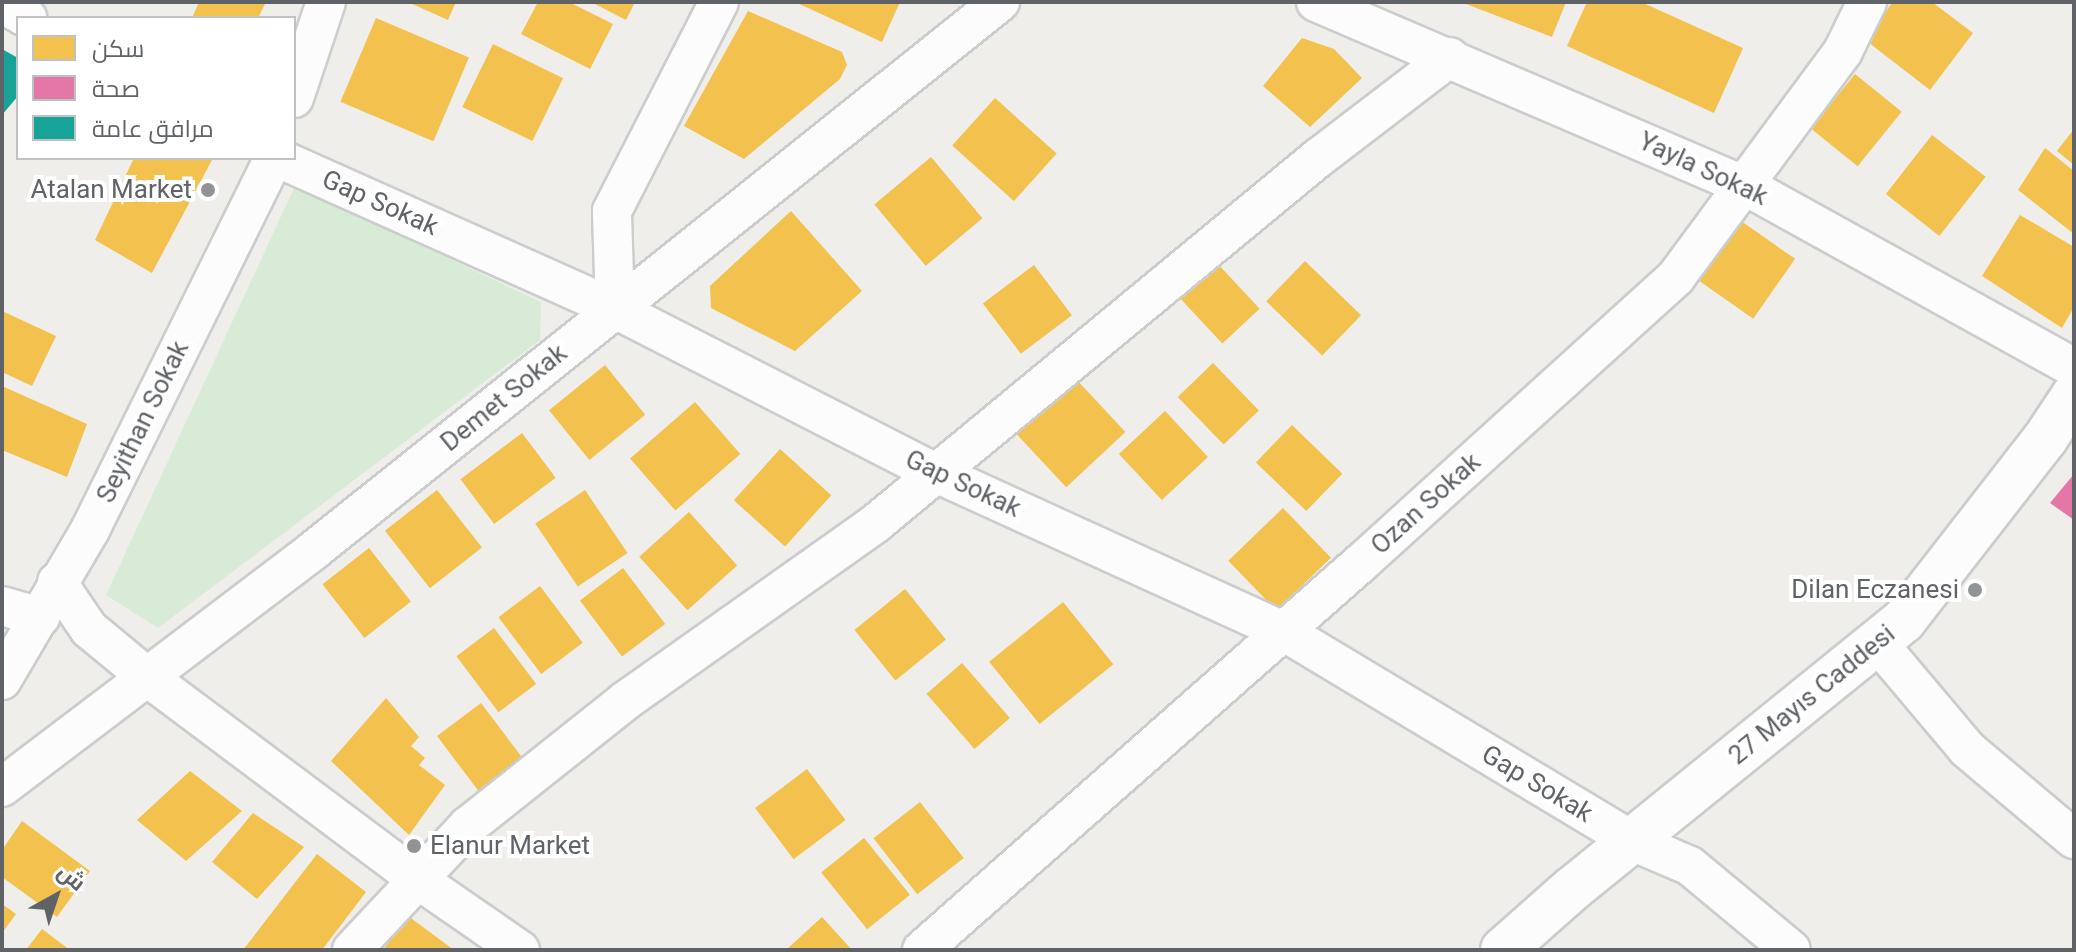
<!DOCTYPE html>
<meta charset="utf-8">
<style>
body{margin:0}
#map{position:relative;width:2076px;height:952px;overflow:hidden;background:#efeeea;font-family:Roboto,Cairo,sans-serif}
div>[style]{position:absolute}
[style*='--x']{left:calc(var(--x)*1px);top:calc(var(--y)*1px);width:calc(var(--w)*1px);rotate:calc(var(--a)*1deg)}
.green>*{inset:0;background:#d8ebd6}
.homes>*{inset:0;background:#f2c14e;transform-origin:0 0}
.health>*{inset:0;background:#e377a8}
.public>*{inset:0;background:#17a398}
.roads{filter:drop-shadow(2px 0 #cbcccc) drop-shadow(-2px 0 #cbcccc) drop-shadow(0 2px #cbcccc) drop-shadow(0 -2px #cbcccc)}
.minor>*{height:38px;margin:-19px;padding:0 19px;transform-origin:19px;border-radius:19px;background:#fdfcfc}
.tertiary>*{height:44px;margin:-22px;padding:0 22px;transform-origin:22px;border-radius:22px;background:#fdfcfc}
.dots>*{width:22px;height:22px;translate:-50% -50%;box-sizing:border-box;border:4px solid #fff;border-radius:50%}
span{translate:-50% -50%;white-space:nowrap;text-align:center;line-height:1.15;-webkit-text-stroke:8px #fff;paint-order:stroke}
.street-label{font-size:26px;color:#5f6368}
.poi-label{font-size:26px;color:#5f6368}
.right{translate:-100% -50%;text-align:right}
.left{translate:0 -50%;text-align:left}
.frame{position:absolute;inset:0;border:4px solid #5f6368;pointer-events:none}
.legend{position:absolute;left:16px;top:16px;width:280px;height:144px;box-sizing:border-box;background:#fff;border:2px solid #bfc1c3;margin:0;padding:10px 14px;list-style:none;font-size:24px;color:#5f6368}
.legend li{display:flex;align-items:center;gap:16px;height:40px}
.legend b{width:40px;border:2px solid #bfc1c3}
.north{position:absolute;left:16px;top:856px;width:80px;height:80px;-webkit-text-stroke:6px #fff;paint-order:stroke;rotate:40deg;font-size:22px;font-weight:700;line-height:32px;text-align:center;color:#5f6368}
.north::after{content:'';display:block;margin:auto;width:28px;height:36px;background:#5f6368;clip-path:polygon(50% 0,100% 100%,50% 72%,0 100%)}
</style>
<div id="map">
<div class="green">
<div style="clip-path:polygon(295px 186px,541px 302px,540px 340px,158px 628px,106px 595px)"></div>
</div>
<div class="homes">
<div style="clip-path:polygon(199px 2px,266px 2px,258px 18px,192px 18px)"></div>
<div style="clip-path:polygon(408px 2px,456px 2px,448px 20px)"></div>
<div style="clip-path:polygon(538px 2px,569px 2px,613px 24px,590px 69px,521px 34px)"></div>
<div style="clip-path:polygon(591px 2px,635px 2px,626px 20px)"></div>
<div style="clip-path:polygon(795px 2px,900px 2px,882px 42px)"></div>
<div style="clip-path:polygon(1461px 2px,1566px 2px,1552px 37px)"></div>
<div style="clip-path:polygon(1587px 2px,1641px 2px,1743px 48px,1714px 113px,1567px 46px)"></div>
<div style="clip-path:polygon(1893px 2px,1932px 2px,1973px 33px,1930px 90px,1864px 39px)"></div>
<div style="clip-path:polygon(748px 11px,842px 52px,847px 65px,840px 79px,744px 159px,684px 126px)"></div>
<div style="left:376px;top:18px;width:101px;height:91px;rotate:23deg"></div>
<div style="clip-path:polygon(1302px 38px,1334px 49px,1362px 78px,1310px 127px,1263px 86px)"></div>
<div style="left:493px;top:44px;width:78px;height:70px;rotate:26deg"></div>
<div style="left:1855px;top:74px;width:60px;height:70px;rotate:39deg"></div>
<div style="left:995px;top:98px;width:83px;height:64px;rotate:42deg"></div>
<div style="clip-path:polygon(2074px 129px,2074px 165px,2057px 151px)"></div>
<div style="left:1932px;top:135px;width:68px;height:75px;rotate:38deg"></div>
<div style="clip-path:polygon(2045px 148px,2074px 171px,2074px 234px,2018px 190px)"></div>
<div style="left:931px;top:157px;width:80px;height:74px;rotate:50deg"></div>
<div style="clip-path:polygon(134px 158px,213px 158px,152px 273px,95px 240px)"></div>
<div style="clip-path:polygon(791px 211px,862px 291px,795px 351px,711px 308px,710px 286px)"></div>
<div style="clip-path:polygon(2020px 215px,2074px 247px,2074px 307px,2062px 328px,1982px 276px)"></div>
<div style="left:1741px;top:221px;width:66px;height:73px;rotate:35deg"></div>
<div style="left:1305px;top:261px;width:78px;height:56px;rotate:44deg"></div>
<div style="left:1216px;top:262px;width:64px;height:51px;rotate:47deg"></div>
<div style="left:1034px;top:265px;width:63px;height:64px;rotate:53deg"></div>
<div style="clip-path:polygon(2px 311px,56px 336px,32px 386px,2px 372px)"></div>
<div style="left:1213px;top:363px;width:66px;height:49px;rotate:46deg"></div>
<div style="left:605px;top:365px;width:64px;height:72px;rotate:51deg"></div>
<div style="left:1075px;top:378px;width:74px;height:81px;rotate:47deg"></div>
<div style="clip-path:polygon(2px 386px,87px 424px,67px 477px,2px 450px)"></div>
<div style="left:695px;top:402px;width:69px;height:86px;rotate:49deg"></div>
<div style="left:1165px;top:411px;width:63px;height:63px;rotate:47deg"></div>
<div style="left:1292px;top:425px;width:70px;height:52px;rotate:44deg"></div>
<div style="left:522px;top:433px;width:56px;height:77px;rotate:53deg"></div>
<div style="left:780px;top:449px;width:69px;height:69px;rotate:42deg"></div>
<div style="left:437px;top:490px;width:73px;height:66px;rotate:52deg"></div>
<div style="left:585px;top:490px;width:76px;height:60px;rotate:56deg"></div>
<div style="left:1283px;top:508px;width:69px;height:76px;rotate:46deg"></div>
<div style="left:689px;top:512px;width:72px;height:67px;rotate:48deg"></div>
<div style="left:369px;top:548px;width:68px;height:59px;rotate:52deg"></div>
<div style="left:623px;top:568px;width:70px;height:54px;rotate:53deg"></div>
<div style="left:540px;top:586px;width:71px;height:52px;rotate:53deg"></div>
<div style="left:905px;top:589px;width:65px;height:65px;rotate:51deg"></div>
<div style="left:1063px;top:602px;width:80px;height:95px;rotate:51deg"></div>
<div style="left:494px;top:628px;width:70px;height:47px;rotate:53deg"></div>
<div style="left:962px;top:663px;width:73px;height:47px;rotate:49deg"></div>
<div style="clip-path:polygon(386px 698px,419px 737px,411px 746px,425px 758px,419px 765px,445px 785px,409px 835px,331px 761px)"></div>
<div style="left:481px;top:703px;width:72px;height:55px;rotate:53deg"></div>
<div style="left:807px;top:769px;width:64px;height:65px;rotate:53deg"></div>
<div style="clip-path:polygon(190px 771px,242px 811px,186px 861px,137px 820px)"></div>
<div style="left:920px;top:802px;width:71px;height:59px;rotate:52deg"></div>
<div style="clip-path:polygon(253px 813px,304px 847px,257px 899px,212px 862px)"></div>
<div style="clip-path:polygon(22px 821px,90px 871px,57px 917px,2px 877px,2px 850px)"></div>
<div style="left:864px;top:838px;width:73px;height:55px;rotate:51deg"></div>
<div style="clip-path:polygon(317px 854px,366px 892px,322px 950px,243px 950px)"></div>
<div style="clip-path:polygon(2px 904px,16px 914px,2px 933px)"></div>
<div style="clip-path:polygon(408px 916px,454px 950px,383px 950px)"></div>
<div style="clip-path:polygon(822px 917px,852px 950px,786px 950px)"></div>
<div style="clip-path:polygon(42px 929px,70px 950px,26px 950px)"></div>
</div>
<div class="health">
<div style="clip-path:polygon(2074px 474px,2074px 520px,2050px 503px)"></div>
</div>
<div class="public">
<div style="clip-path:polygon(2px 49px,18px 58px,18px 96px,2px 115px)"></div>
</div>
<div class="roads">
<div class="minor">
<div style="--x:1316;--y:2;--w:465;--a:23.2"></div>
<div style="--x:1744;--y:185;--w:377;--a:29"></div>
<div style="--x:2;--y:4;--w:29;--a:29"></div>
<div style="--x:294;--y:98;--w:101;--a:-71.6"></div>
<div style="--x:278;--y:158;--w:369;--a:24.1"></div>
<div style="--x:615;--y:309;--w:358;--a:27.1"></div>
<div style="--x:934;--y:472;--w:384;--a:24.5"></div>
<div style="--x:1283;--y:631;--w:407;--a:31"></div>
<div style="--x:1632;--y:841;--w:63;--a:23.3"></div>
<div style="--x:1690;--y:866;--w:131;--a:39.7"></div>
<div style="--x:615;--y:309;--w:98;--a:-91.8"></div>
<div style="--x:612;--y:211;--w:235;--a:-62.9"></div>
<div style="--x:57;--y:582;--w:57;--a:55.8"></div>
<div style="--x:89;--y:629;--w:74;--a:39.5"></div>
<div style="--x:146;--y:676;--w:339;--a:36.8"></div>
<div style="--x:417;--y:879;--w:125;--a:34.6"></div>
<div style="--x:2;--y:606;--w:40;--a:16"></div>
<div style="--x:1877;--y:642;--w:140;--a:49.9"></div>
<div style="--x:1967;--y:749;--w:140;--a:40.1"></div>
<div style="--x:2;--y:680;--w:174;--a:-59.6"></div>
<div style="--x:90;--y:530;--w:415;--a:-63.7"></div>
<div style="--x:2;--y:787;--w:392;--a:-37.2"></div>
<div style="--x:314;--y:550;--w:878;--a:-38.62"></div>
<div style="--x:352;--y:950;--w:170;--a:-46.9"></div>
<div style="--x:468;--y:826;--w:201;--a:-38.5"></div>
<div style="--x:625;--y:701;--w:308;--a:-35.3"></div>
<div style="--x:876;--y:523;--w:573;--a:-39.55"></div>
<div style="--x:1318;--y:158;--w:166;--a:-37.4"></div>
<div style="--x:922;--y:950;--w:587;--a:-41.41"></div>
<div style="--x:1362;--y:562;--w:424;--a:-42.2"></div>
<div style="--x:1676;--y:277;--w:281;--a:-53.5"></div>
<div style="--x:1843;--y:51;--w:55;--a:-63.9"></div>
</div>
<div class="tertiary">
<div style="--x:1503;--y:950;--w:92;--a:-41.5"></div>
<div style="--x:1572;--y:889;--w:427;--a:-39"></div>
<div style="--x:1904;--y:620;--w:229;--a:-52.1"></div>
<div style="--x:2045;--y:439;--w:53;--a:-56.6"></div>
</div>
</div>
<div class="dots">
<div style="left:208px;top:190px;background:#919496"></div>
<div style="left:1975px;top:590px;background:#919496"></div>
<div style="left:414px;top:846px;background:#919496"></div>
</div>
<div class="street-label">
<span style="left:1703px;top:169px;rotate:25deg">Yayla Sokak</span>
<span style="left:380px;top:203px;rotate:24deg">Gap Sokak</span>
<span style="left:504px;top:398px;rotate:-39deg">Demet Sokak</span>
<span style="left:143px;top:422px;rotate:-64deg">Seyithan Sokak</span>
<span style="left:963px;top:484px;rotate:25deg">Gap Sokak</span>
<span style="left:1426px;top:504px;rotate:-42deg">Ozan Sokak</span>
<span style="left:1812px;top:695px;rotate:-39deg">27 Mayıs Caddesi</span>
<span style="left:1537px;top:784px;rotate:31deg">Gap Sokak</span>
</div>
<div class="poi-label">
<span class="right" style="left:192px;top:190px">Atalan Market</span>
<span class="right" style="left:1959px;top:590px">Dilan Eczanesi</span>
<span class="left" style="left:430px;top:846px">Elanur Market</span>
</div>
<div class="frame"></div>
<ul class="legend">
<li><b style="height:22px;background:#f2c14e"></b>سكن</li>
<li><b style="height:22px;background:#e377a8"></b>صحة</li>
<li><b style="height:22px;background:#17a398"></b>مرافق عامة</li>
</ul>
<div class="north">ش</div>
</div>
